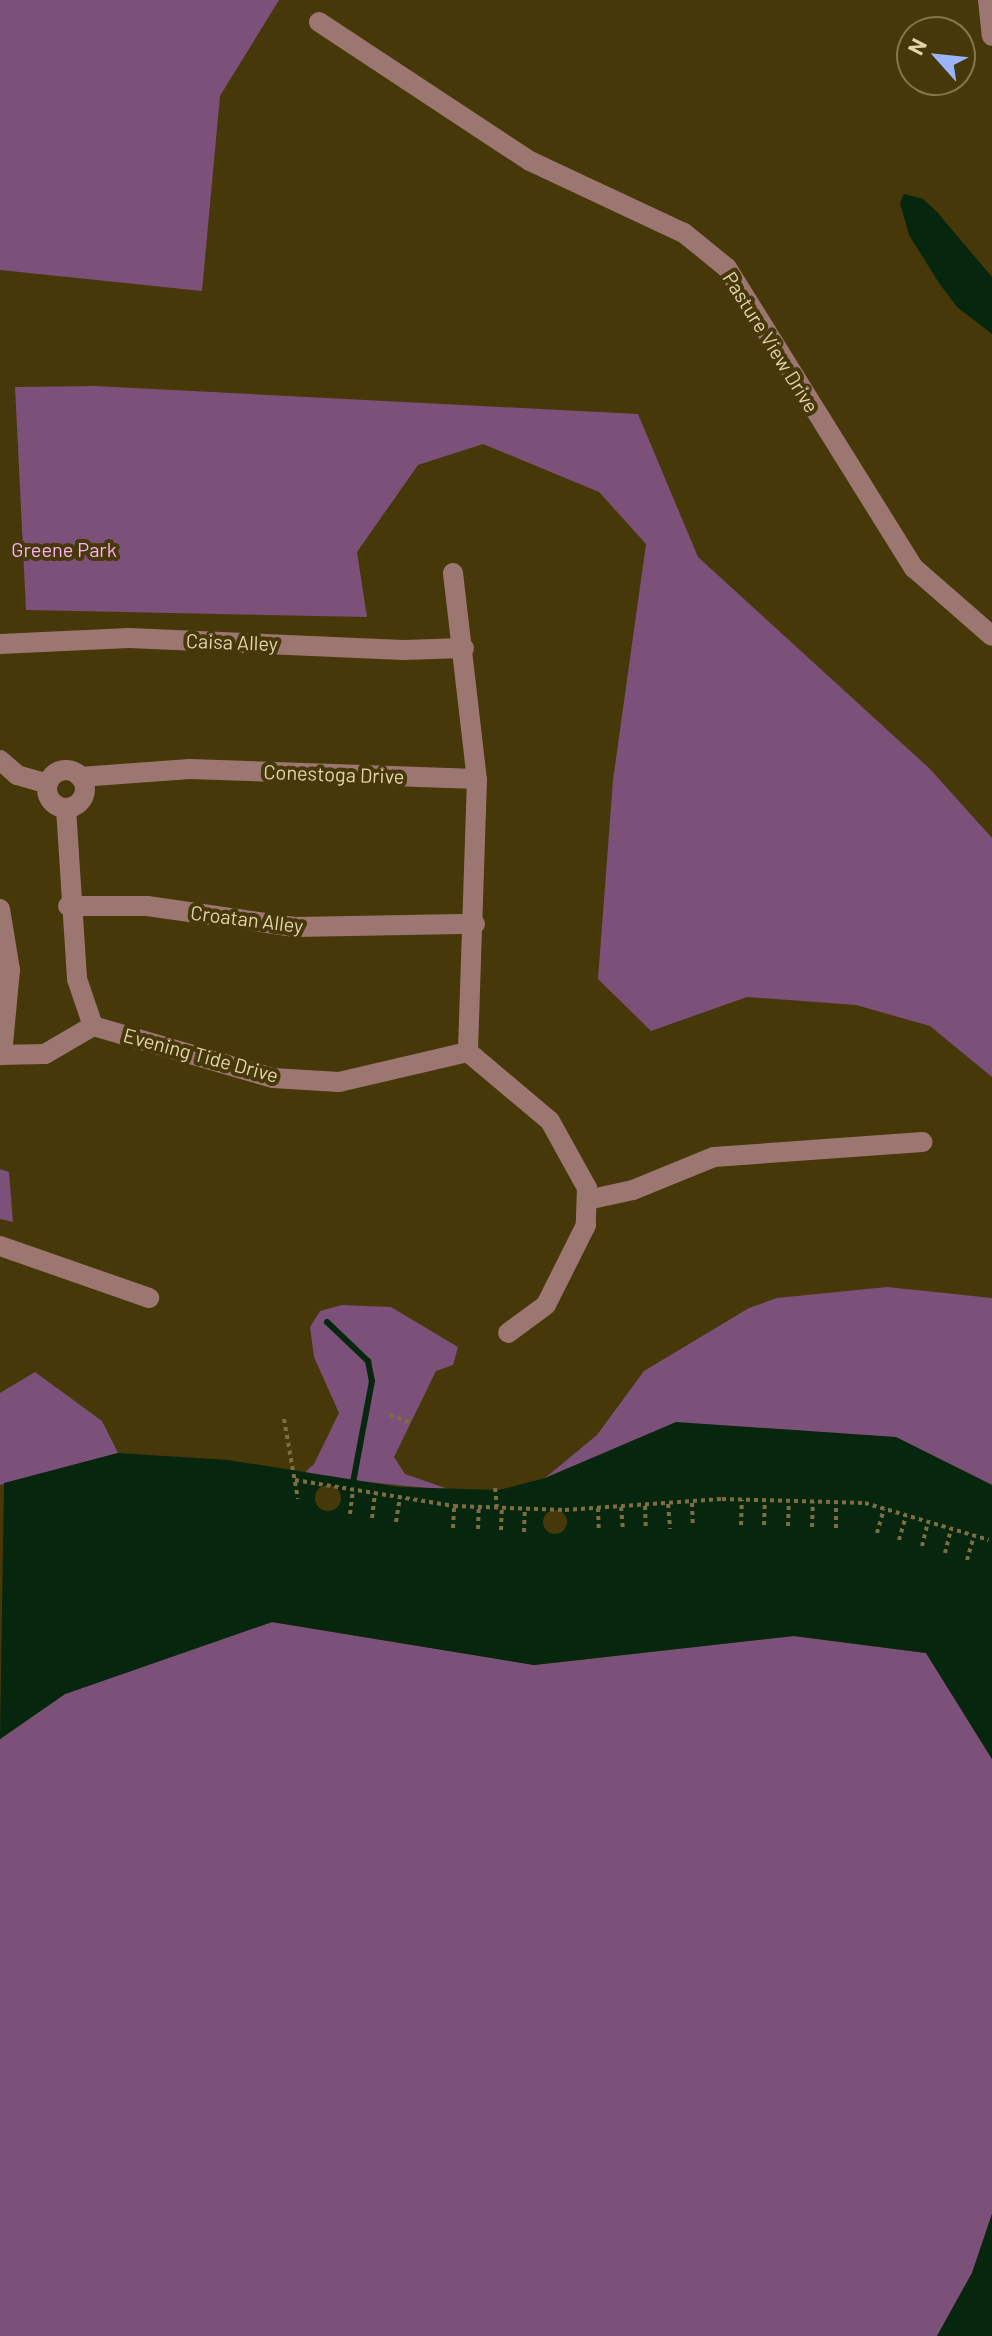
<!DOCTYPE html>
<style>
body{margin:0}
#map{position:relative;width:992px;height:2336px;overflow:hidden;background:#47380a;font-family:Barlow,sans-serif}
div>[style]{position:absolute}
[style*='--x']{left:calc(var(--x)*1px);top:calc(var(--y)*1px);width:calc(var(--w)*1px);rotate:calc(var(--a)*1deg)}
.green>*{inset:0;background:#7b5079}
.water>*{inset:0;background:#06260e}
.pier>*{inset:0;background:#47380a}
.round{border-radius:50%}
.stream>*{height:6px;margin:-3px;padding:0 3px;transform-origin:3px;border-radius:3px;background:#06260e}
.path>*{height:4px;margin-top:-2px;transform-origin:0;background:repeating-linear-gradient(90deg,#7c6d42 0 4px,transparent 0 8px)}
.minor>*{height:20px;margin:-10px;padding:0 10px;transform-origin:10px;border-radius:10px;background:#9c7771}
.minor>.ring{margin:-10px;padding:0;box-sizing:content-box;background:none;border:20px solid #9c7771;border-radius:50%}
span{translate:-50% -50%;white-space:nowrap;text-align:center;line-height:1.15;-webkit-text-stroke:8px #47380a;paint-order:stroke}
.street-label{font-size:20px;color:#e2d3ad}
.park-label{font-size:20px;color:#fcb0f8}
.north{position:absolute;left:896px;top:16px;width:80px;height:80px;box-sizing:border-box;background:#47380a;border:2px solid #85764b;border-radius:50%;rotate:297deg;font-size:22px;font-weight:700;line-height:32px;text-align:center;color:#e2d3ad}
.north::after{content:'';display:block;margin:auto;width:28px;height:36px;background:#9ab5fd;clip-path:polygon(50% 0,100% 100%,50% 72%,0 100%)}
</style>
<div id="map">
<div class="green">
<div style="clip-path:polygon(0 0,279px 0,220px 96px,202px 291px,0 270px)"></div>
<div style="clip-path:polygon(95px 386px,638px 414px,698px 557px,930px 769px,992px 838px,992px 1077px,930px 1026px,856px 1005px,747px 997px,651px 1031px,598px 979px,613px 780px,646px 544px,599px 492px,483px 444px,418px 465px,357px 552px,367px 617px,26px 610px,15px 387px)"></div>
<div style="clip-path:polygon(0 1169px,9px 1172px,13px 1222px,0 1219px)"></div>
<div style="clip-path:polygon(887px 1287px,992px 1298px,992px 1485px,895px 1437px,545px 1478px,597px 1435px,644px 1371px,749px 1308px,777px 1298px)"></div>
<div style="clip-path:polygon(342px 1305px,391px 1307px,458px 1347px,453px 1365px,436px 1371px,394px 1457px,405px 1474px,454px 1491px,302px 1475px,314px 1464px,339px 1413px,314px 1357px,310px 1327px,320px 1311px)"></div>
<div style="clip-path:polygon(35px 1372px,102px 1421px,118px 1453px,0 1485px,0 1393px)"></div>
<div style="clip-path:polygon(272px 1622px,534px 1665px,794px 1636px,926px 1653px,992px 1759px,992px 2214px,972px 2273px,937px 2336px,0 2336px,0 1739px,65px 1694px)"></div>
</div>
<div class="water">
<div style="clip-path:polygon(904px 194px,923px 199px,937px 212px,992px 277px,992px 334px,957px 307px,939px 283px,909px 235px,900px 203px)"></div>
<div style="clip-path:polygon(676px 1422px,896px 1437px,992px 1485px,992px 1759px,926px 1653px,794px 1636px,534px 1665px,272px 1622px,65px 1694px,0 1739px,4px 1483px,118px 1453px,228px 1460px,399px 1487px,499px 1490px,545px 1478px)"></div>
<div style="clip-path:polygon(992px 2214px,992px 2336px,937px 2336px,972px 2273px)"></div>
</div>
<div class="pier">
<div class="round" style="left:315px;top:1485px;width:26px;height:26px"></div>
<div class="round" style="left:543px;top:1510px;width:24px;height:24px"></div>
</div>
<div class="stream">
<div style="--x:327;--y:1322;--w:57;--a:43.6"></div>
<div style="--x:368;--y:1361;--w:20;--a:79"></div>
<div style="--x:372;--y:1381;--w:104;--a:100.6"></div>
</div>
<div class="path">
<div style="--x:390;--y:1415;--w:23;--a:20"></div>
<div style="--x:284;--y:1419;--w:81;--a:80.1"></div>
<div style="--x:295;--y:1480;--w:161;--a:9.3"></div>
<div style="--x:454;--y:1506;--w:111;--a:2.1"></div>
<div style="--x:565;--y:1510;--w:157;--a:-4"></div>
<div style="--x:722;--y:1499;--w:143;--a:1.6"></div>
<div style="--x:865;--y:1503;--w:129;--a:16.6"></div>
<div style="--x:495;--y:1488;--w:19;--a:84"></div>
<div style="--x:692;--y:1503;--w:23;--a:88"></div>
<div style="--x:668;--y:1504;--w:25;--a:85"></div>
<div style="--x:645;--y:1506;--w:23;--a:88"></div>
<div style="--x:621;--y:1507;--w:24;--a:85"></div>
<div style="--x:598;--y:1508;--w:24;--a:88"></div>
<div style="--x:350;--y:1514;--w:24;--a:-83"></div>
<div style="--x:372;--y:1518;--w:25;--a:-83"></div>
<div style="--x:396;--y:1522;--w:25;--a:-81"></div>
<div style="--x:741;--y:1525;--w:25;--a:-88"></div>
<div style="--x:764;--y:1525;--w:24;--a:-88"></div>
<div style="--x:788;--y:1526;--w:24;--a:-88"></div>
<div style="--x:812;--y:1527;--w:25;--a:-88"></div>
<div style="--x:453;--y:1528;--w:22;--a:-87"></div>
<div style="--x:836;--y:1528;--w:25;--a:-90"></div>
<div style="--x:478;--y:1529;--w:23;--a:-88"></div>
<div style="--x:501;--y:1530;--w:23;--a:-88"></div>
<div style="--x:524;--y:1532;--w:24;--a:-88"></div>
<div style="--x:877;--y:1533;--w:25;--a:-74"></div>
<div style="--x:899;--y:1540;--w:25;--a:-74"></div>
<div style="--x:922;--y:1546;--w:25;--a:-76"></div>
<div style="--x:945;--y:1553;--w:25;--a:-76"></div>
<div style="--x:967;--y:1560;--w:25;--a:-74"></div>
</div>
<div class="minor">
<div style="--x:988;--y:0;--w:36;--a:84"></div>
<div style="--x:319;--y:22;--w:253;--a:33.4"></div>
<div style="--x:530;--y:161;--w:170;--a:25.1"></div>
<div style="--x:684;--y:233;--w:55;--a:39.1"></div>
<div style="--x:727;--y:268;--w:354;--a:58.1"></div>
<div style="--x:914;--y:568;--w:103;--a:41.1"></div>
<div style="--x:453;--y:573;--w:207;--a:83.4"></div>
<div style="--x:0;--y:644;--w:129;--a:-2.7"></div>
<div style="--x:129;--y:638;--w:274;--a:2.5"></div>
<div style="--x:403;--y:650;--w:61;--a:-1.9"></div>
<div style="--x:0;--y:760;--w:23;--a:41"></div>
<div style="--x:17;--y:775;--w:32;--a:16"></div>
<div class="ring" style="left:47px;top:770px;width:18px;height:18px"></div>
<div style="--x:80;--y:777;--w:110;--a:-4.2"></div>
<div style="--x:190;--y:769;--w:287;--a:2"></div>
<div style="--x:477;--y:779;--w:273;--a:91.9"></div>
<div style="--x:66;--y:808;--w:171;--a:86.3"></div>
<div style="--x:77;--y:979;--w:50;--a:71.2"></div>
<div style="--x:93;--y:1026;--w:187;--a:16.1"></div>
<div style="--x:273;--y:1078;--w:66;--a:3.5"></div>
<div style="--x:339;--y:1082;--w:132;--a:-13.1"></div>
<div style="--x:68;--y:906;--w:79;--a:0"></div>
<div style="--x:147;--y:906;--w:149;--a:8.1"></div>
<div style="--x:295;--y:927;--w:180;--a:-1"></div>
<div style="--x:0;--y:909;--w:62;--a:80.7"></div>
<div style="--x:10;--y:970;--w:85;--a:95.4"></div>
<div style="--x:468;--y:1052;--w:107;--a:40.1"></div>
<div style="--x:550;--y:1121;--w:77;--a:61.1"></div>
<div style="--x:587;--y:1188;--w:37;--a:92"></div>
<div style="--x:586;--y:1225;--w:89;--a:116.6"></div>
<div style="--x:546;--y:1305;--w:47;--a:143.6"></div>
<div style="--x:0;--y:1055;--w:45;--a:-1.3"></div>
<div style="--x:45;--y:1054;--w:56;--a:-30.3"></div>
<div style="--x:587;--y:1200;--w:47;--a:-12.3"></div>
<div style="--x:633;--y:1190;--w:87;--a:-22.2"></div>
<div style="--x:714;--y:1157;--w:209;--a:-4.1"></div>
<div style="--x:0;--y:1246;--w:158;--a:19.2"></div>
</div>
<div class="street-label">
<span style="left:771px;top:342px;rotate:58deg">Pasture View Drive</span>
<span style="left:232px;top:642px;rotate:2deg">Caisa Alley</span>
<span style="left:334px;top:774px;rotate:2deg">Conestoga Drive</span>
<span style="left:247px;top:919px;rotate:7deg">Croatan Alley</span>
<span style="left:201px;top:1055px;rotate:15deg">Evening Tide Drive</span>
</div>
<div class="park-label">
<span style="left:64px;top:549px">Greene Park</span>
</div>
<div class="north">N</div>
</div>
